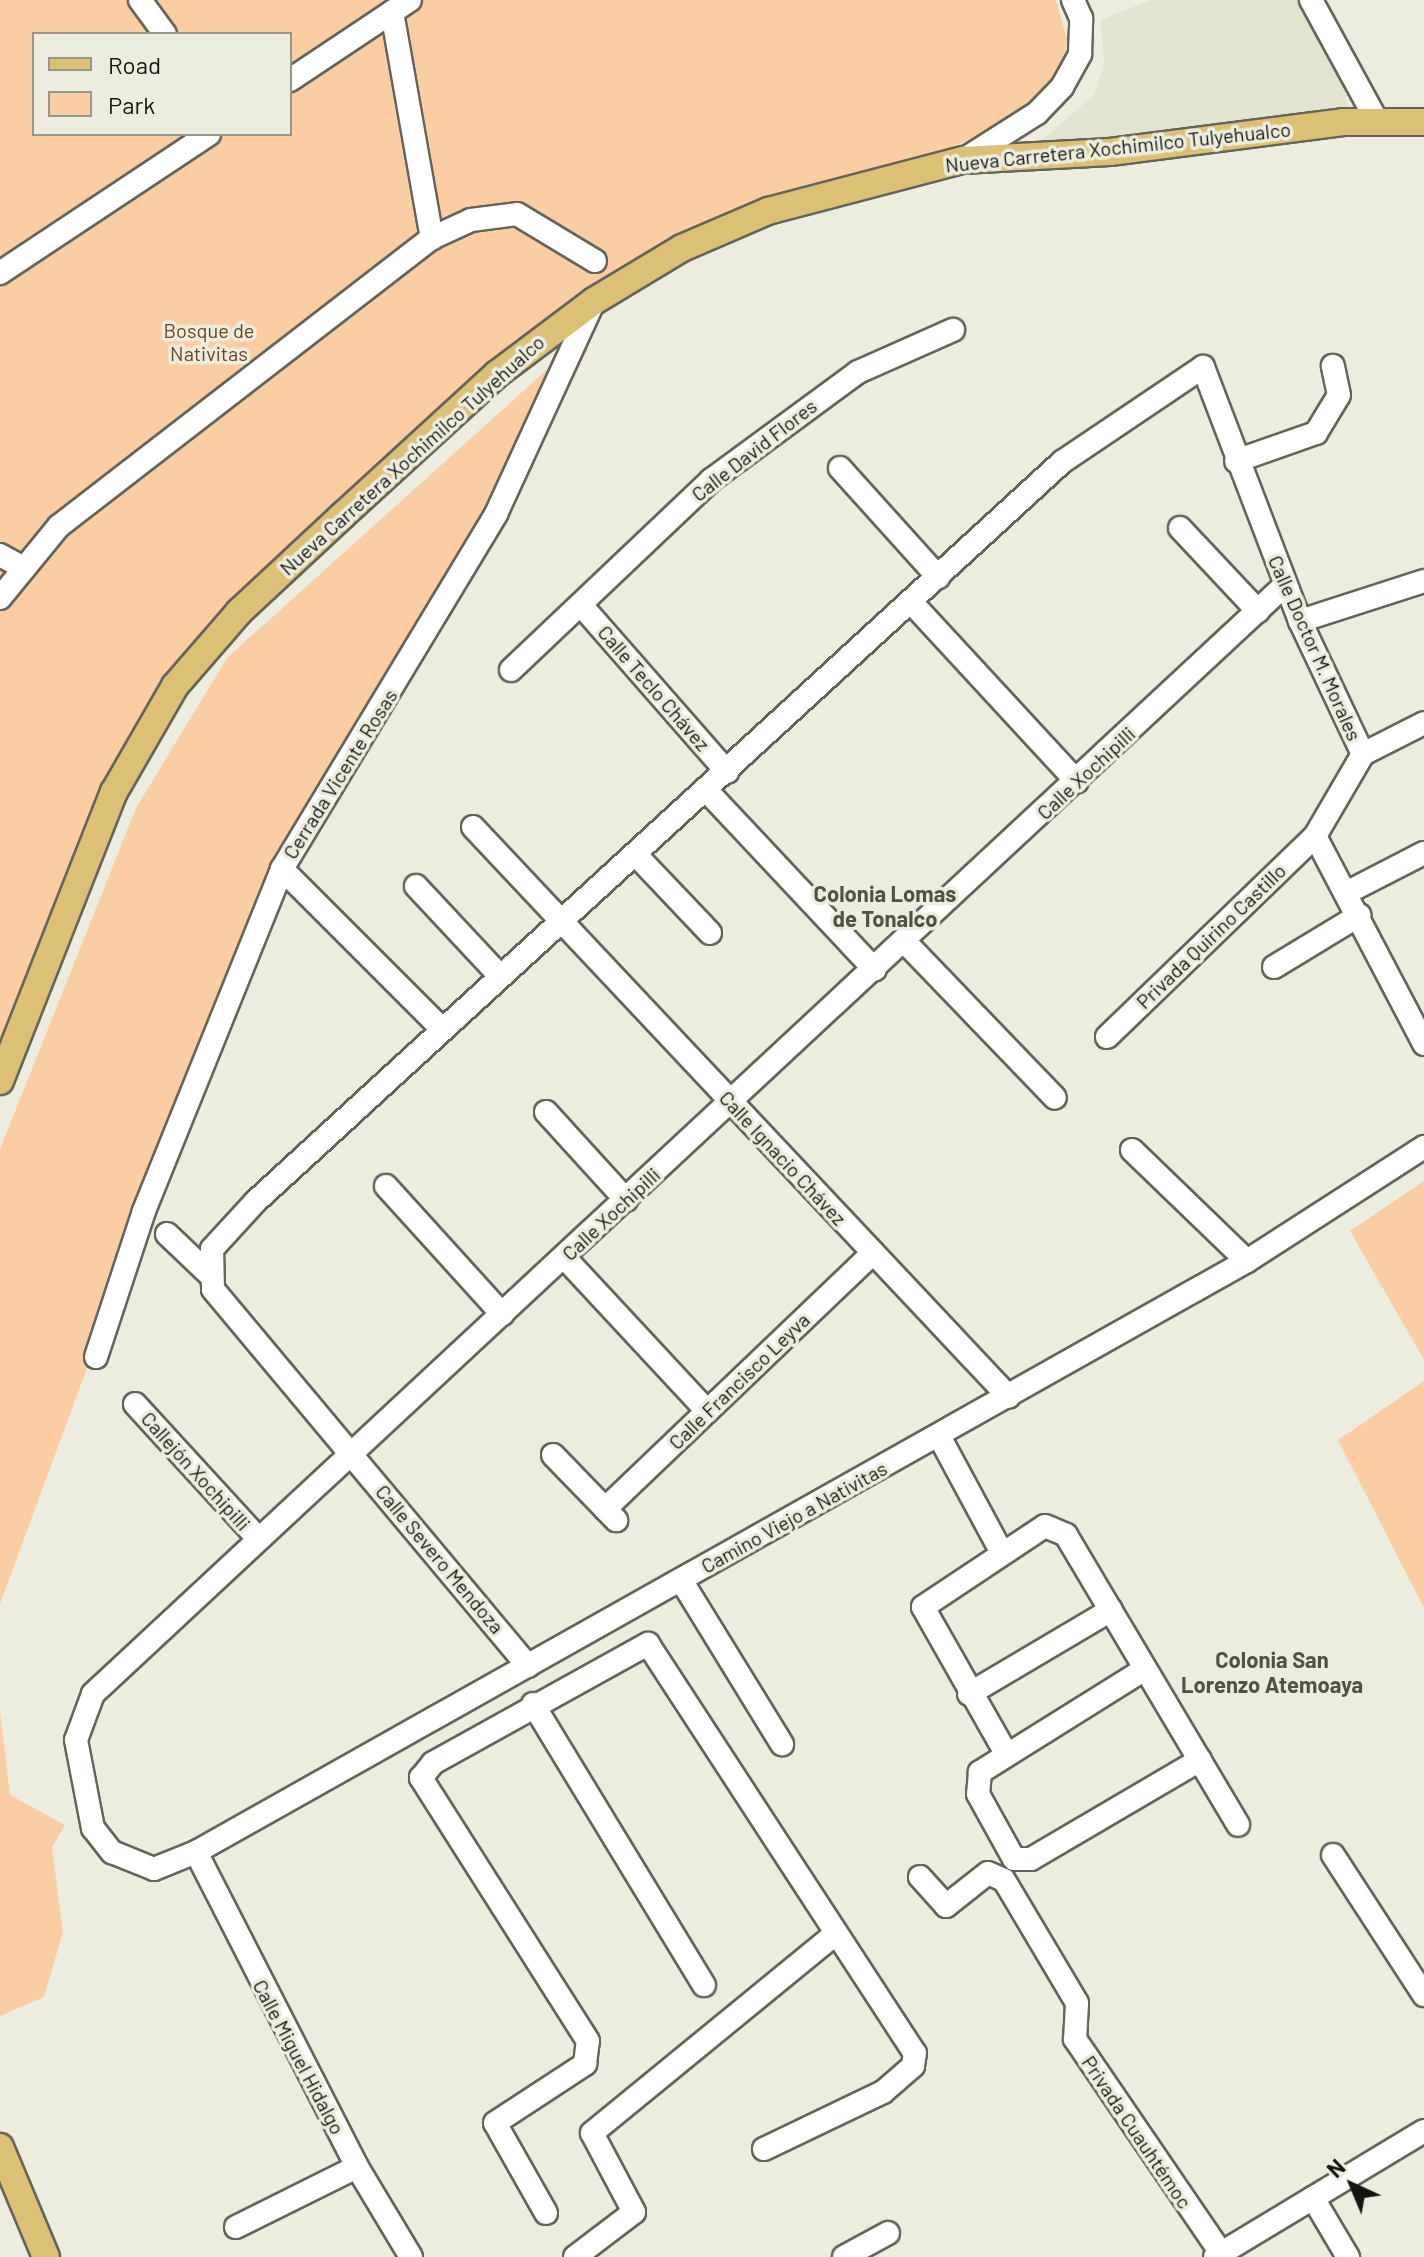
<!DOCTYPE html>
<meta charset="utf-8">
<style>
body{margin:0}
#map{position:relative;width:1424px;height:2257px;overflow:hidden;background:#ededdf;font-family:Barlow,sans-serif}
div>[style]{position:absolute}
[style*='--x']{left:calc(var(--x)*1px);top:calc(var(--y)*1px);width:calc(var(--w)*1px);rotate:calc(var(--a)*1deg)}
.built>*{inset:0;background:#e3e4cf}
.green>*{inset:0;background:#fbcda3}
.roads{filter:drop-shadow(2px 0 #646459) drop-shadow(-2px 0 #646459) drop-shadow(0 2px #646459) drop-shadow(0 -2px #646459)}
.minor>*{height:22px;margin:-11px;padding:0 11px;transform-origin:11px;border-radius:11px;background:#fff}
.major>*{height:26px;margin:-13px;padding:0 13px;transform-origin:13px;border-radius:13px;background:#dcc076}
span{translate:-50% -50%;white-space:nowrap;text-align:center;line-height:1.15;-webkit-text-stroke:7px #ededdf;paint-order:stroke}
.street-label{font-size:20px;color:#151510}
.park-label{font-size:20px;color:#6c441c}
.neighbourhood-label{font-size:22px;color:#515146;font-weight:700}
.legend{position:absolute;left:32px;top:32px;width:260px;height:104px;box-sizing:border-box;background:#ededdf;border:2px solid #97978c;margin:0;padding:10px 14px;list-style:none;font-size:24px;color:#151510}
.legend li{display:flex;align-items:center;gap:16px;height:40px}
.legend b{width:40px;border:2px solid #97978c}
.north{position:absolute;left:1312px;top:2145px;width:80px;height:80px;-webkit-text-stroke:6px #ededdf;paint-order:stroke;rotate:316deg;font-size:22px;font-weight:700;line-height:32px;text-align:center;color:#151510}
.north::after{content:'';display:block;margin:auto;width:28px;height:36px;background:#151510;clip-path:polygon(50% 0,100% 100%,50% 72%,0 100%)}
</style>
<div id="map">
<div class="built">
<div style="clip-path:polygon(1150px 0,1300px 0,1344px 85px,1347px 107px,1040px 150px,1038px 143px,1094px 95px,1104px 64px,1101px 20px)"></div>
</div>
<div class="green">
<div style="clip-path:polygon(evenodd,0 0,1056px 0,1067px 40px,1065px 68px,1009px 123px,908px 165px,817px 182px,732px 212px,629px 261px,187px 663px,0 1071px,0 0,34px 34px,290px 34px,290px 134px,34px 134px,34px 34px)"></div>
<div style="clip-path:polygon(582px 338px,588px 350px,349px 741px,202px 1046px,220px 1054px,158px 1199px,143px 1191px,107px 1278px,110px 1287px,90px 1360px,0 1604px,0 1149px,136px 808px,227px 658px)"></div>
<div style="clip-path:polygon(1424px 1181px,1424px 1360px,1350px 1231px)"></div>
<div style="clip-path:polygon(1424px 1381px,1424px 1608px,1338px 1440px)"></div>
<div style="clip-path:polygon(0 1711px,10px 1795px,65px 1825px,52px 1847px,63px 1932px,44px 1997px,0 2016px)"></div>
</div>
<div class="roads">
<div class="minor">
<div style="--x:140;--y:0;--w:42;--a:53.7"></div>
<div style="--x:1311;--y:0;--w:138;--a:61.4"></div>
<div style="--x:392;--y:12;--w:230;--a:80"></div>
<div style="--x:290;--y:80;--w:144;--a:-33.7"></div>
<div style="--x:963;--y:160;--w:88;--a:-32.4"></div>
<div style="--x:1037;--y:113;--w:36;--a:-46"></div>
<div style="--x:1062;--y:87;--w:38;--a:-61"></div>
<div style="--x:1080;--y:54;--w:36;--a:-88"></div>
<div style="--x:1081;--y:18;--w:20;--a:-114"></div>
<div style="--x:0;--y:273;--w:251;--a:-33.6"></div>
<div style="--x:1236;--y:461;--w:85;--a:-19.3"></div>
<div style="--x:1316;--y:433;--w:44;--a:-58.8"></div>
<div style="--x:1339;--y:395;--w:30;--a:-102"></div>
<div style="--x:840;--y:468;--w:147;--a:48"></div>
<div style="--x:1180;--y:528;--w:114;--a:46.8"></div>
<div style="--x:0;--y:555;--w:25;--a:29"></div>
<div style="--x:1285;--y:585;--w:1628;--a:137.07"></div>
<div style="--x:93;--y:1694;--w:49;--a:110.3"></div>
<div style="--x:76;--y:1740;--w:90;--a:79.1"></div>
<div style="--x:93;--y:1828;--w:31;--a:52"></div>
<div style="--x:112;--y:1852;--w:45;--a:22"></div>
<div style="--x:154;--y:1869;--w:45;--a:-22"></div>
<div style="--x:196;--y:1852;--w:1206;--a:-29.35"></div>
<div style="--x:1247;--y:1261;--w:211;--a:-32.8"></div>
<div style="--x:0;--y:598;--w:93;--a:-50.7"></div>
<div style="--x:59;--y:526;--w:471;--a:-37.7"></div>
<div style="--x:432;--y:238;--w:43;--a:-24.8"></div>
<div style="--x:471;--y:220;--w:46;--a:-7.4"></div>
<div style="--x:517;--y:214;--w:91;--a:31.1"></div>
<div style="--x:912;--y:603;--w:243;--a:47.3"></div>
<div style="--x:581;--y:605;--w:222;--a:48.8"></div>
<div style="--x:1300;--y:621;--w:130;--a:-17.9"></div>
<div style="--x:511;--y:670;--w:276;--a:-43.5"></div>
<div style="--x:711;--y:480;--w:182;--a:-36.3"></div>
<div style="--x:858;--y:372;--w:104;--a:-23.9"></div>
<div style="--x:1363;--y:754;--w:95;--a:120.3"></div>
<div style="--x:1315;--y:836;--w:235;--a:62.3"></div>
<div style="--x:1363;--y:754;--w:68;--a:-26.9"></div>
<div style="--x:707;--y:791;--w:245;--a:46.8"></div>
<div style="--x:473;--y:827;--w:782;--a:46.76"></div>
<div style="--x:637;--y:856;--w:106;--a:46.5"></div>
<div style="--x:282;--y:869;--w:222;--a:45"></div>
<div style="--x:416;--y:886;--w:119;--a:47"></div>
<div style="--x:1348;--y:892;--w:85;--a:-27.2"></div>
<div style="--x:905;--y:942;--w:216;--a:46.1"></div>
<div style="--x:1274;--y:967;--w:100;--a:-31.2"></div>
<div style="--x:1107;--y:1037;--w:289;--a:-44"></div>
<div style="--x:546;--y:1112;--w:119;--a:47.7"></div>
<div style="--x:1132;--y:1150;--w:160;--a:44"></div>
<div style="--x:386;--y:1186;--w:173;--a:47.8"></div>
<div style="--x:167;--y:1234;--w:58;--a:43.6"></div>
<div style="--x:564;--y:1257;--w:210;--a:47.1"></div>
<div style="--x:96;--y:1357;--w:154;--a:-71.8"></div>
<div style="--x:144;--y:1211;--w:369;--a:-68"></div>
<div style="--x:282;--y:869;--w:415;--a:-58.9"></div>
<div style="--x:496;--y:514;--w:234;--a:-65.3"></div>
<div style="--x:135;--y:1404;--w:180;--a:47.5"></div>
<div style="--x:939;--y:1436;--w:133;--a:61.7"></div>
<div style="--x:553;--y:1455;--w:91;--a:45.9"></div>
<div style="--x:605;--y:1509;--w:371;--a:-43.7"></div>
<div style="--x:681;--y:1580;--w:193;--a:58.4"></div>
<div style="--x:528;--y:1666;--w:491;--a:-129.9"></div>
<div style="--x:213;--y:1289;--w:40;--a:-91.4"></div>
<div style="--x:212;--y:1249;--w:64;--a:-47.5"></div>
<div style="--x:255;--y:1202;--w:1095;--a:-42.52"></div>
<div style="--x:1062;--y:462;--w:170;--a:-34"></div>
<div style="--x:1203;--y:367;--w:272;--a:69.1"></div>
<div style="--x:1300;--y:621;--w:147;--a:64.7"></div>
<div style="--x:1145;--y:1669;--w:195;--a:148"></div>
<div style="--x:980;--y:1772;--w:22;--a:95"></div>
<div style="--x:978;--y:1794;--w:74;--a:61"></div>
<div style="--x:1014;--y:1859;--w:17;--a:0"></div>
<div style="--x:1031;--y:1859;--w:196;--a:-30.4"></div>
<div style="--x:969;--y:1694;--w:165;--a:-30.6"></div>
<div style="--x:533;--y:1704;--w:329;--a:58.7"></div>
<div style="--x:1007;--y:1755;--w:170;--a:-119.6"></div>
<div style="--x:923;--y:1607;--w:146;--a:-33.6"></div>
<div style="--x:1045;--y:1526;--w:23;--a:23"></div>
<div style="--x:1066;--y:1535;--w:337;--a:59.3"></div>
<div style="--x:196;--y:1852;--w:354;--a:62.9"></div>
<div style="--x:357;--y:2167;--w:105;--a:59"></div>
<div style="--x:1333;--y:1855;--w:167;--a:57"></div>
<div style="--x:920;--y:1877;--w:39;--a:48"></div>
<div style="--x:946;--y:1906;--w:53;--a:-38.2"></div>
<div style="--x:988;--y:1873;--w:17;--a:24"></div>
<div style="--x:1004;--y:1880;--w:143;--a:59.3"></div>
<div style="--x:1077;--y:2003;--w:36;--a:93"></div>
<div style="--x:1075;--y:2039;--w:259;--a:55.7"></div>
<div style="--x:1313;--y:2198;--w:69;--a:59.3"></div>
<div style="--x:546;--y:2213;--w:103;--a:-119.5"></div>
<div style="--x:495;--y:2123;--w:108;--a:-33.2"></div>
<div style="--x:585;--y:2064;--w:23;--a:-83"></div>
<div style="--x:588;--y:2041;--w:312;--a:-122.4"></div>
<div style="--x:421;--y:1778;--w:19;--a:-51"></div>
<div style="--x:433;--y:1763;--w:246;--a:-29"></div>
<div style="--x:648;--y:1644;--w:488;--a:56.9"></div>
<div style="--x:915;--y:2053;--w:13;--a:99"></div>
<div style="--x:913;--y:2066;--w:40;--a:139"></div>
<div style="--x:883;--y:2092;--w:132;--a:154.4"></div>
<div style="--x:236;--y:2227;--w:135;--a:-26.4"></div>
<div style="--x:575;--y:2257;--w:74;--a:-37.3"></div>
<div style="--x:634;--y:2212;--w:89;--a:-118"></div>
<div style="--x:592;--y:2133;--w:314;--a:-39.3"></div>
<div style="--x:844;--y:2257;--w:50;--a:-28.6"></div>
<div style="--x:1215;--y:2257;--w:244;--a:-31.1"></div>
</div>
<div class="major">
<div style="--x:0;--y:1081;--w:311;--a:-68.5"></div>
<div style="--x:114;--y:792;--w:122;--a:-60.1"></div>
<div style="--x:175;--y:686;--w:98;--a:-49.1"></div>
<div style="--x:239;--y:612;--w:141;--a:-43"></div>
<div style="--x:342;--y:516;--w:210;--a:-42.5"></div>
<div style="--x:497;--y:374;--w:121;--a:-37"></div>
<div style="--x:594;--y:301;--w:103;--a:-31.1"></div>
<div style="--x:682;--y:248;--w:94;--a:-23.3"></div>
<div style="--x:768;--y:211;--w:202;--a:-14.7"></div>
<div style="--x:963;--y:160;--w:147;--a:-3.1"></div>
<div style="--x:1110;--y:152;--w:235;--a:-7.3"></div>
<div style="--x:1343;--y:122;--w:81;--a:0"></div>
<div style="--x:0;--y:2147;--w:119;--a:67.3"></div>
</div>
</div>
<div class="street-label">
<span style="left:1118px;top:147px;rotate:-6deg">Nueva Carretera Xochimilco Tulyehualco</span>
<span style="left:754px;top:450px;rotate:-38deg">Calle David Flores</span>
<span style="left:412px;top:455px;rotate:-42deg">Nueva Carretera Xochimilco Tulyehualco</span>
<span style="left:1315px;top:648px;rotate:66deg">Calle Doctor M. Morales</span>
<span style="left:654px;top:688px;rotate:49deg">Calle Teclo Chávez</span>
<span style="left:1086px;top:773px;rotate:-43deg">Calle Xochipilli</span>
<span style="left:340px;top:774px;rotate:-58deg">Cerrada Vicente Rosas</span>
<span style="left:1211px;top:936px;rotate:-44deg">Privada Quirino Castillo</span>
<span style="left:783px;top:1158px;rotate:47deg">Calle Ignacio Chávez</span>
<span style="left:611px;top:1214px;rotate:-43deg">Calle Xochipilli</span>
<span style="left:739px;top:1381px;rotate:-44deg">Calle Francisco Leyva</span>
<span style="left:196px;top:1471px;rotate:48deg">Callejón Xochipilli</span>
<span style="left:794px;top:1517px;rotate:-29deg">Camino Viejo a Nativitas</span>
<span style="left:440px;top:1559px;rotate:50deg">Calle Severo Mendoza</span>
<span style="left:299px;top:2057px;rotate:62deg">Calle Miguel Hidalgo</span>
<span style="left:1137px;top:2132px;rotate:56deg">Privada Cuauhtémoc</span>
</div>
<div class="park-label">
<span style="left:209px;top:342px">Bosque de<br>Nativitas</span>
</div>
<div class="neighbourhood-label">
<span style="left:885px;top:906px">Colonia Lomas<br>de Tonalco</span>
<span style="left:1272px;top:1672px">Colonia San<br>Lorenzo Atemoaya</span>
</div>
<ul class="legend">
<li><b style="height:10px;background:#dcc076"></b>Road</li>
<li><b style="height:22px;background:#fbcda3"></b>Park</li>
</ul>
<div class="north">N</div>
</div>
